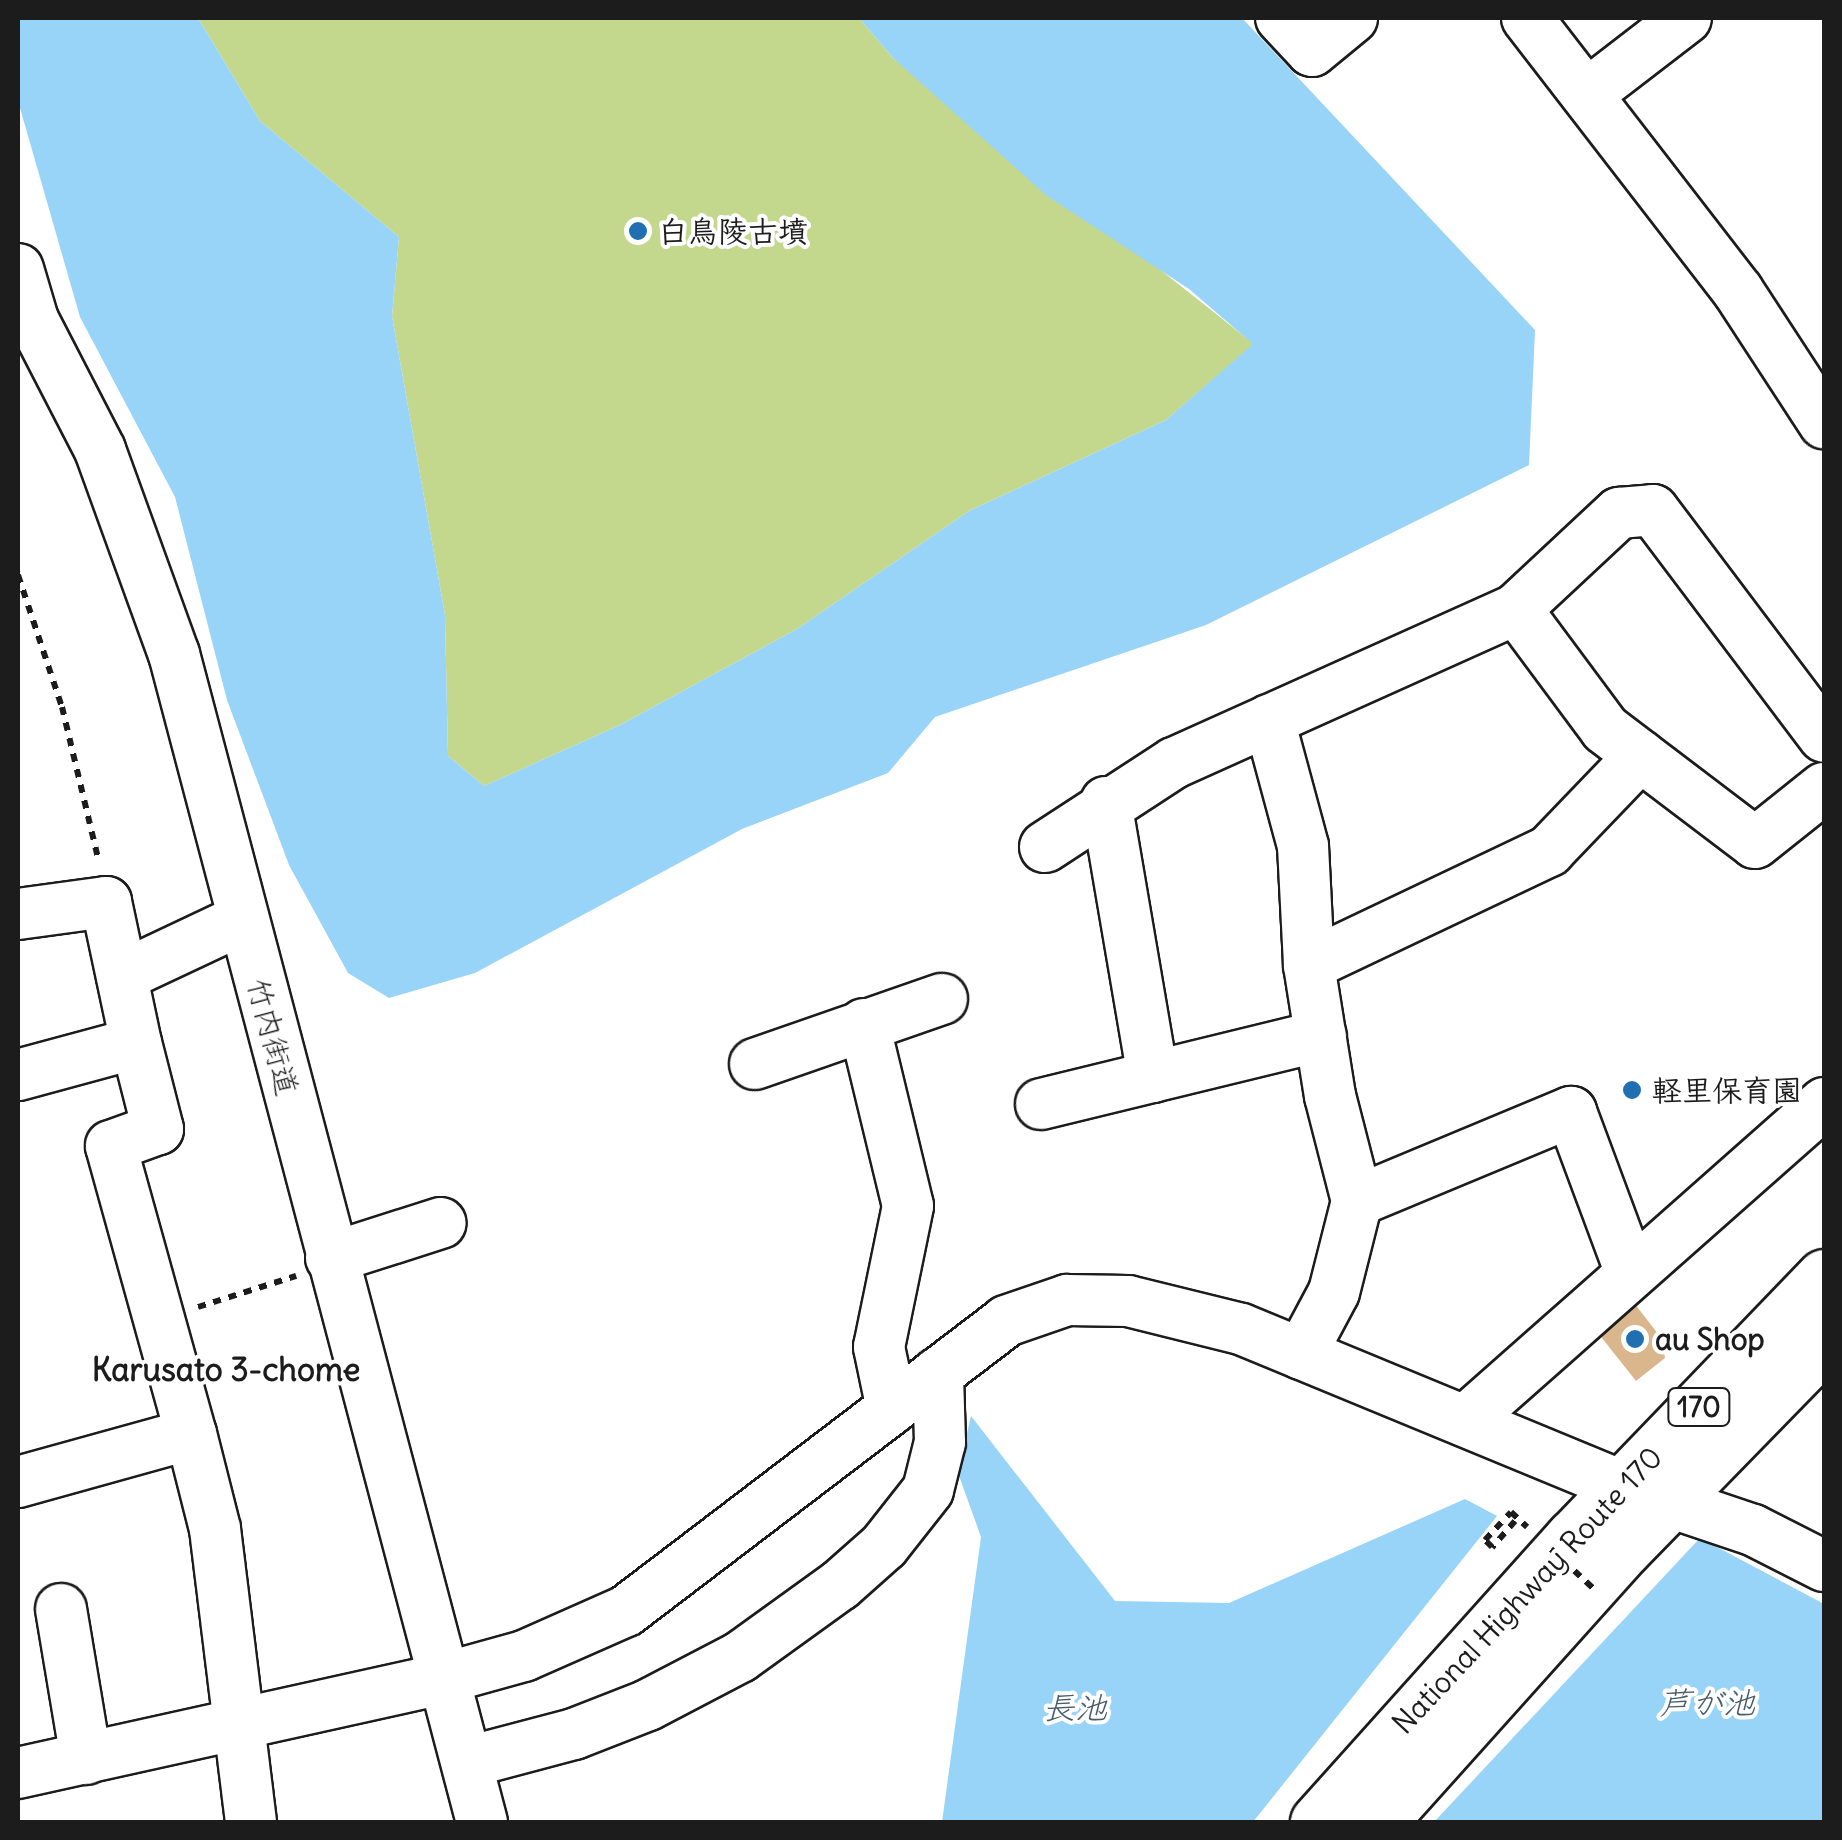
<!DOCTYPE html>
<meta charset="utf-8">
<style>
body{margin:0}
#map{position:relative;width:1842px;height:1840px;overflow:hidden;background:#fff;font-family:Delius,"Klee One",sans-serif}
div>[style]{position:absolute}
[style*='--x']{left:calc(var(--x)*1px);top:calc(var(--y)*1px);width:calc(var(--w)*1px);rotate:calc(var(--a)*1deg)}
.green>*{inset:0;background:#c3d88d}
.water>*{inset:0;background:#98d3f8}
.building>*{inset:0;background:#dab68c}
.path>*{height:6px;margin-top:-3px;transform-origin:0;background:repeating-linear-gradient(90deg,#1c1c1c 0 8px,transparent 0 16px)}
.roads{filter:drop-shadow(2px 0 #1c1c1c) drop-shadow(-2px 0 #1c1c1c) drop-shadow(0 2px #1c1c1c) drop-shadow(0 -2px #1c1c1c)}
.minor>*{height:50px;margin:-25px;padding:0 25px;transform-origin:25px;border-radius:25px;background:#fff}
.highway>*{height:55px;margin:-27.5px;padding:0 27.5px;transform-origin:27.5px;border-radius:27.5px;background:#fff}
.path-bridge>*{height:6px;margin-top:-3px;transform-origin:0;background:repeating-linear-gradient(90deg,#1c1c1c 0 8px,transparent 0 16px)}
.dots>*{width:28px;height:28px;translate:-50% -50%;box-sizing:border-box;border:5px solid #fff;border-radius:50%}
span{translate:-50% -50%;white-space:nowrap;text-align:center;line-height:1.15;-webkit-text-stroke:8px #fff;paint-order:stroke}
.shield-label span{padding:2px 8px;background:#fff;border:2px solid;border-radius:8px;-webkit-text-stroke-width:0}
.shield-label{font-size:28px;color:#1c1c1c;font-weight:700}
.poi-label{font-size:30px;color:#1c1c1c;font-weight:700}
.left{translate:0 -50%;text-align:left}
.street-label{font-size:30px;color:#1c1c1c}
.neighbourhood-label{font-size:32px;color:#1c1c1c;font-weight:700}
.water-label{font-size:32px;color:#475c69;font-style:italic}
.frame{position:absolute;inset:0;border:20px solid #1c1c1c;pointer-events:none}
</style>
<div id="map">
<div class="green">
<div style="clip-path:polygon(198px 18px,859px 18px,893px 58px,1254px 344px,1166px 420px,969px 511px,797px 629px,620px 725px,484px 786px,448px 756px,445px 615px,392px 316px,399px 237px,260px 121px)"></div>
</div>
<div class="water">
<div style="clip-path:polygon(18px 18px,198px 18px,260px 121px,399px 237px,392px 316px,445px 615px,448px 756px,484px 786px,620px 725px,797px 629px,969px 511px,1166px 420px,1253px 344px,1189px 289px,1047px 196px,893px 58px,859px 18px,1242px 18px,1535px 330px,1529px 465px,1206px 625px,935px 717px,888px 773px,742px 829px,475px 973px,389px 998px,348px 973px,289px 865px,227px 700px,175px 497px,80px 317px,18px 101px)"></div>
<div style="clip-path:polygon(971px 1416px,1115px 1601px,1229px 1603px,1465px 1499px,1497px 1516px,1253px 1822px,942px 1822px,981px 1537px,958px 1473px)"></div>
<div style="clip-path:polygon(1700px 1538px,1824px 1604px,1824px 1822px,1434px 1822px)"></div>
</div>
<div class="building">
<div style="clip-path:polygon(1631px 1299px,1662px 1339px,1665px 1358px,1636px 1381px,1594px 1328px)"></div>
</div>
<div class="path">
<div style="--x:18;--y:575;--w:139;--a:71.6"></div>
<div style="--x:62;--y:707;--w:159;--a:76.6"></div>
<div style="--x:198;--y:1307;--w:103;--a:-17.6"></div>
<div style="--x:1515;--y:1521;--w:35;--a:131"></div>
<div style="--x:1492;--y:1547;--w:10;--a:-135"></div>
<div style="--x:1485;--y:1540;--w:38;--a:-47"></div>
<div style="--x:1511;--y:1512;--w:22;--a:43"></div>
</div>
<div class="roads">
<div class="minor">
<div style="--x:1281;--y:18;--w:45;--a:46.8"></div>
<div style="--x:1312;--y:51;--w:52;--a:-39.5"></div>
<div style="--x:1527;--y:18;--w:345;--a:52.3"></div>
<div style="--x:1738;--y:291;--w:158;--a:56.9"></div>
<div style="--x:1590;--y:92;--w:121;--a:-37.6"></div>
<div style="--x:18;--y:269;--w:53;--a:73.6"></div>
<div style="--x:33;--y:320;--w:146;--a:62.7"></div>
<div style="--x:100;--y:450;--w:217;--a:70.1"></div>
<div style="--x:174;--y:654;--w:1208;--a:75.23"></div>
<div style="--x:1516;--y:609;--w:149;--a:53.4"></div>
<div style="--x:1605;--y:729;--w:188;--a:37.2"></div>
<div style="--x:1755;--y:843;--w:88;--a:-38.6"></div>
<div style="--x:1269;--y:720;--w:131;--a:74.9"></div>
<div style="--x:1303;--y:846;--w:119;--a:87.1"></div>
<div style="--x:1309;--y:965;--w:266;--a:-25.4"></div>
<div style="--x:1549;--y:851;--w:132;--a:-46.2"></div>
<div style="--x:1106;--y:802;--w:279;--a:80.3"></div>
<div style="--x:1045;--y:847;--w:154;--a:-33.1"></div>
<div style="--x:1174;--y:763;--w:375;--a:-24.2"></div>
<div style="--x:1516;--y:609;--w:141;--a:-43"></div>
<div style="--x:1619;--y:513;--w:34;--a:-5"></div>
<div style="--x:1653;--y:510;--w:284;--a:53"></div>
<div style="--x:18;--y:914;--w:89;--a:-7.8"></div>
<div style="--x:106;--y:902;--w:144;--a:78"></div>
<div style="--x:122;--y:976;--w:134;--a:-25.2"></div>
<div style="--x:864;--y:1024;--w:187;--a:76.4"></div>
<div style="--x:908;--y:1206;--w:144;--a:101.6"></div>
<div style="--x:879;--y:1347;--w:63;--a:78.2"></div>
<div style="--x:755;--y:1064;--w:198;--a:-19.2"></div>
<div style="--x:18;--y:1075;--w:122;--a:-15.2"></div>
<div style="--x:136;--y:1043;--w:89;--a:75.7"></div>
<div style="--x:158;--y:1129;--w:50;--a:160.1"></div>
<div style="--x:111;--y:1146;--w:299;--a:74.5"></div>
<div style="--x:191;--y:1434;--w:180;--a:164.5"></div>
<div style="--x:1041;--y:1104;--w:288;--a:-13.7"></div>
<div style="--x:1357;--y:1201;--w:232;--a:-22.6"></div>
<div style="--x:1571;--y:1112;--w:172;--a:69.6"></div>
<div style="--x:331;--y:1258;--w:115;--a:-17.7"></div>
<div style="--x:1301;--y:1354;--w:70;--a:-62"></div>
<div style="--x:1334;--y:1292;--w:94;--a:-75.8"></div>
<div style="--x:1357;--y:1201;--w:108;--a:-104.4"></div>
<div style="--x:1330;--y:1096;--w:133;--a:-99.1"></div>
<div style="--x:1465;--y:1421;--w:480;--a:-41.5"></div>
<div style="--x:191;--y:1434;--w:98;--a:75.8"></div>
<div style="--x:215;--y:1529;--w:295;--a:83"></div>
<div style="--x:61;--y:1609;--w:152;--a:80.5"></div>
<div style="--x:468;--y:1762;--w:110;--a:-14.8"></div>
<div style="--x:574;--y:1734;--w:79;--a:-21.4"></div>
<div style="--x:648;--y:1705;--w:104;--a:-27.6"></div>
<div style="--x:740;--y:1657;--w:123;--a:-35.8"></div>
<div style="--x:840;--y:1585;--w:59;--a:-41.6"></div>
<div style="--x:884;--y:1546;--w:71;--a:-51.8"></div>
<div style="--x:928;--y:1490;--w:49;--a:-76"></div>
<div style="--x:940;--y:1442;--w:69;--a:-91.7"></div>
<div style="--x:18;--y:1773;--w:433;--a:-12.5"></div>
<div style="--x:441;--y:1679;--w:86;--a:-15.5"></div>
<div style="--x:524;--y:1656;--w:111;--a:-23.8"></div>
<div style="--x:626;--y:1611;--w:478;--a:-37.3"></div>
<div style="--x:1006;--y:1321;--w:65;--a:-19"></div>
<div style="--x:1067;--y:1300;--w:61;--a:0.9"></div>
<div style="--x:1128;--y:1301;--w:116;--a:13.9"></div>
<div style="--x:1241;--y:1329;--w:412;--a:22.4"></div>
<div style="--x:1622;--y:1486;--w:138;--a:18.6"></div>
<div style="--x:1753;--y:1530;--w:80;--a:26.9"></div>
</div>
<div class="highway">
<div style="--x:1318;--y:1822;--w:382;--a:-48.1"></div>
<div style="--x:1573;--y:1538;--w:362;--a:-46.1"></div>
<div style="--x:1378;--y:1822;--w:368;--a:-48.1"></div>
<div style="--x:1624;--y:1548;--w:286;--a:-45.7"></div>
</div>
</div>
<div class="path-bridge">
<div style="--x:1551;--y:1549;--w:62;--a:43"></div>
</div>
<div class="dots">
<div style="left:638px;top:231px;background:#1f6fb2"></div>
<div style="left:1632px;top:1090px;background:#1f6fb2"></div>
<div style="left:1635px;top:1339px;background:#1f6fb2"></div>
</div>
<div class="shield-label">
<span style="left:1699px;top:1407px">170</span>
</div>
<div class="poi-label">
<span class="left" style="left:658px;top:231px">白鳥陵古墳</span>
<span class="left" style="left:1652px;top:1090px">軽里保育園</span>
<span class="left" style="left:1655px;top:1339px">au Shop</span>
</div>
<div class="street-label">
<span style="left:273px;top:1037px;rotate:75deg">竹内街道</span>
<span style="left:1527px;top:1590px;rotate:-47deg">National Highway Route 170</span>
</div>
<div class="neighbourhood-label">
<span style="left:226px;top:1370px">Karusato 3-chome</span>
</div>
<div class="water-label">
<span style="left:1707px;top:1703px">芦が池</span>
<span style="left:1075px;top:1708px">長池</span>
</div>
<div class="frame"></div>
</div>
